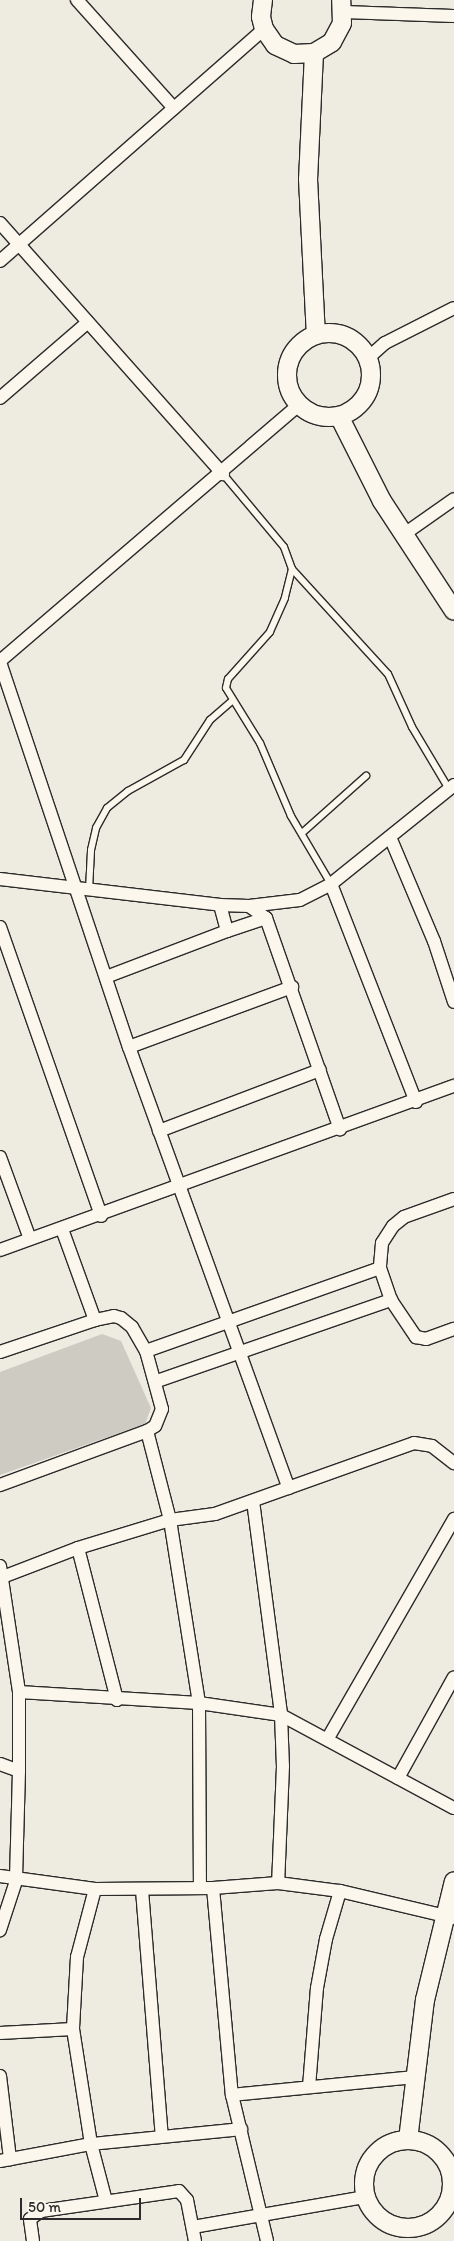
<!DOCTYPE html>
<style>
body{margin:0}
#map{position:relative;width:454px;height:2241px;overflow:hidden;background:#eeebe0;font-family:Itim,sans-serif}
div>[style]{position:absolute}
[style*='--x']{left:calc(var(--x)*1px);top:calc(var(--y)*1px);width:calc(var(--w)*1px);rotate:calc(var(--a)*1deg)}
.green>*{inset:0;background:#cecbc2}
.roads{filter:drop-shadow(1px 0 #2b2b2b) drop-shadow(-1px 0 #2b2b2b) drop-shadow(0 1px #2b2b2b) drop-shadow(0 -1px #2b2b2b)}
.lane>*{height:6px;margin:-3px;padding:0 3px;transform-origin:3px;border-radius:3px;background:#fbf7ec}
.street>*{height:12px;margin:-6px;padding:0 6px;transform-origin:6px;border-radius:6px;background:#fbf7ec}
.secondary>*{height:18px;margin:-9px;padding:0 9px;transform-origin:9px;border-radius:9px;background:#fbf7ec}
.secondary>.ring{margin:-9px;padding:0;box-sizing:content-box;background:none;border:18px solid #fbf7ec;border-radius:50%}
span{translate:-50% -50%;white-space:nowrap;text-align:center;line-height:1.15;-webkit-text-stroke:5px #fbf7ec;paint-order:stroke}
.scale{position:absolute;left:20px;top:2198px;width:121px;height:22px;box-sizing:border-box;border:2px solid #2b2b2b;border-top:0;padding-left:6px;font-size:15px;line-height:18px;white-space:nowrap;color:#2b2b2b;-webkit-text-stroke:4px #fbf7ec;paint-order:stroke}
</style>
<div id="map">
<div class="green">
<div style="clip-path:polygon(102px 1334px,121px 1341px,151px 1408px,145px 1424px,0 1475px,0 1372px)"></div>
</div>
<div class="roads">
<div class="lane">
<div style="--x:223;--y:474;--w:95;--a:50.1"></div>
<div style="--x:284;--y:547;--w:23;--a:70"></div>
<div style="--x:292;--y:569;--w:30;--a:104"></div>
<div style="--x:285;--y:598;--w:37;--a:114"></div>
<div style="--x:270;--y:632;--w:63;--a:131.8"></div>
<div style="--x:228;--y:679;--w:9;--a:103"></div>
<div style="--x:226;--y:688;--w:65;--a:58.3"></div>
<div style="--x:260;--y:743;--w:79;--a:67"></div>
<div style="--x:291;--y:816;--w:79;--a:59.5"></div>
<div style="--x:292;--y:569;--w:142;--a:47.6"></div>
<div style="--x:388;--y:674;--w:58;--a:65.6"></div>
<div style="--x:412;--y:727;--w:72;--a:59.2"></div>
<div style="--x:302;--y:833;--w:86;--a:-41.7"></div>
<div style="--x:89;--y:890;--w:40;--a:-87.1"></div>
<div style="--x:91;--y:850;--w:23;--a:-77"></div>
<div style="--x:96;--y:828;--w:23;--a:-61"></div>
<div style="--x:107;--y:808;--w:27;--a:-39"></div>
<div style="--x:128;--y:791;--w:64;--a:-29"></div>
<div style="--x:184;--y:760;--w:48;--a:-57"></div>
<div style="--x:210;--y:720;--w:29;--a:-41"></div>
</div>
<div class="street">
<div style="--x:77;--y:0;--w:145;--a:48.1"></div>
<div style="--x:343;--y:12;--w:111;--a:2.1"></div>
<div style="--x:0;--y:223;--w:336;--a:48.4"></div>
<div style="--x:0;--y:261;--w:351;--a:-41.3"></div>
<div style="--x:367;--y:359;--w:24;--a:-42"></div>
<div style="--x:385;--y:343;--w:77;--a:-26.9"></div>
<div style="--x:0;--y:398;--w:116;--a:-40.8"></div>
<div style="--x:403;--y:535;--w:62;--a:-35.2"></div>
<div style="--x:0;--y:661;--w:394;--a:-40.6"></div>
<div style="--x:0;--y:662;--w:406;--a:71.5"></div>
<div style="--x:129;--y:1047;--w:469;--a:70.1"></div>
<div style="--x:390;--y:837;--w:113;--a:67.1"></div>
<div style="--x:434;--y:941;--w:64;--a:71.8"></div>
<div style="--x:0;--y:879;--w:222;--a:6.7"></div>
<div style="--x:220;--y:905;--w:29;--a:2"></div>
<div style="--x:249;--y:906;--w:51;--a:-6.7"></div>
<div style="--x:300;--y:900;--w:35;--a:-27"></div>
<div style="--x:331;--y:884;--w:158;--a:-38.8"></div>
<div style="--x:331;--y:884;--w:234;--a:68.7"></div>
<div style="--x:249;--y:906;--w:21;--a:35"></div>
<div style="--x:266;--y:918;--w:224;--a:70.7"></div>
<div style="--x:0;--y:927;--w:306;--a:70.7"></div>
<div style="--x:227;--y:931;--w:41;--a:-18.4"></div>
<div style="--x:106;--y:977;--w:129;--a:-20.8"></div>
<div style="--x:227;--y:931;--w:27;--a:-105"></div>
<div style="--x:129;--y:1047;--w:174;--a:-20.2"></div>
<div style="--x:159;--y:1131;--w:172;--a:-20.8"></div>
<div style="--x:0;--y:1157;--w:87;--a:69.9"></div>
<div style="--x:454;--y:1199;--w:53;--a:160.2"></div>
<div style="--x:404;--y:1217;--w:14;--a:141"></div>
<div style="--x:393;--y:1226;--w:20;--a:123"></div>
<div style="--x:382;--y:1243;--w:25;--a:95"></div>
<div style="--x:380;--y:1268;--w:34;--a:71"></div>
<div style="--x:391;--y:1300;--w:45;--a:56"></div>
<div style="--x:416;--y:1337;--w:10;--a:11"></div>
<div style="--x:426;--y:1339;--w:30;--a:-20"></div>
<div style="--x:62;--y:1229;--w:97;--a:70.1"></div>
<div style="--x:0;--y:1250;--w:483;--a:-19.9"></div>
<div style="--x:146;--y:1351;--w:248;--a:-19.5"></div>
<div style="--x:0;--y:1352;--w:100;--a:-18.6"></div>
<div style="--x:95;--y:1320;--w:19;--a:-12"></div>
<div style="--x:114;--y:1316;--w:7;--a:16"></div>
<div style="--x:121;--y:1318;--w:14;--a:39"></div>
<div style="--x:132;--y:1327;--w:28;--a:60"></div>
<div style="--x:146;--y:1351;--w:60;--a:74.6"></div>
<div style="--x:162;--y:1409;--w:18;--a:112"></div>
<div style="--x:155;--y:1426;--w:9;--a:148"></div>
<div style="--x:147;--y:1431;--w:157;--a:159.8"></div>
<div style="--x:157;--y:1381;--w:248;--a:-19.1"></div>
<div style="--x:147;--y:1431;--w:92;--a:75.5"></div>
<div style="--x:170;--y:1520;--w:185;--a:81"></div>
<div style="--x:199;--y:1703;--w:184;--a:89.7"></div>
<div style="--x:253;--y:1501;--w:216;--a:82.5"></div>
<div style="--x:281;--y:1715;--w:51;--a:87.8"></div>
<div style="--x:283;--y:1766;--w:117;--a:92.4"></div>
<div style="--x:78;--y:1548;--w:157;--a:75.6"></div>
<div style="--x:0;--y:1566;--w:127;--a:81.4"></div>
<div style="--x:19;--y:1692;--w:79;--a:90"></div>
<div style="--x:19;--y:1771;--w:110;--a:91.6"></div>
<div style="--x:16;--y:1881;--w:52;--a:108.1"></div>
<div style="--x:0;--y:1578;--w:84;--a:-21"></div>
<div style="--x:78;--y:1548;--w:96;--a:-16.9"></div>
<div style="--x:170;--y:1520;--w:45;--a:-7.6"></div>
<div style="--x:215;--y:1514;--w:211;--a:-19.6"></div>
<div style="--x:414;--y:1443;--w:18;--a:9"></div>
<div style="--x:432;--y:1446;--w:28;--a:38"></div>
<div style="--x:19;--y:1692;--w:180;--a:3.5"></div>
<div style="--x:199;--y:1703;--w:83;--a:8.3"></div>
<div style="--x:281;--y:1715;--w:196;--a:28.3"></div>
<div style="--x:328;--y:1738;--w:253;--a:-60.1"></div>
<div style="--x:0;--y:1764;--w:20;--a:20"></div>
<div style="--x:398;--y:1778;--w:115;--a:-61"></div>
<div style="--x:0;--y:1876;--w:96;--a:7.8"></div>
<div style="--x:95;--y:1889;--w:118;--a:-0.5"></div>
<div style="--x:213;--y:1888;--w:65;--a:-4.4"></div>
<div style="--x:278;--y:1883;--w:63;--a:7.4"></div>
<div style="--x:340;--y:1891;--w:117;--a:13.3"></div>
<div style="--x:213;--y:1888;--w:208;--a:84.8"></div>
<div style="--x:232;--y:2095;--w:150;--a:76.5"></div>
<div style="--x:95;--y:1889;--w:70;--a:104.8"></div>
<div style="--x:77;--y:1957;--w:72;--a:93.2"></div>
<div style="--x:73;--y:2029;--w:116;--a:81.1"></div>
<div style="--x:91;--y:2144;--w:59;--a:75.3"></div>
<div style="--x:142;--y:1890;--w:247;--a:85.4"></div>
<div style="--x:0;--y:2033;--w:73;--a:-3.1"></div>
<div style="--x:0;--y:2076;--w:84;--a:83.1"></div>
<div style="--x:309;--y:2087;--w:99;--a:-85.4"></div>
<div style="--x:317;--y:1988;--w:50;--a:-79.6"></div>
<div style="--x:326;--y:1939;--w:50;--a:-73.7"></div>
<div style="--x:232;--y:2095;--w:183;--a:-5.6"></div>
<div style="--x:0;--y:2161;--w:93;--a:-10.6"></div>
<div style="--x:91;--y:2144;--w:151;--a:-5.7"></div>
<div style="--x:452;--y:2182;--w:2;--a:-27"></div>
<div style="--x:193;--y:2227;--w:175;--a:-9.9"></div>
<div style="--x:33;--y:2241;--w:22;--a:-98"></div>
<div style="--x:30;--y:2219;--w:14;--a:-36"></div>
<div style="--x:41;--y:2211;--w:139;--a:-8.2"></div>
<div style="--x:179;--y:2191;--w:12;--a:48"></div>
<div style="--x:187;--y:2200;--w:42;--a:79"></div>
</div>
<div class="secondary">
<div style="--x:263;--y:0;--w:17;--a:97"></div>
<div style="--x:261;--y:17;--w:12;--a:76"></div>
<div style="--x:264;--y:29;--w:19;--a:55"></div>
<div style="--x:275;--y:45;--w:21;--a:25"></div>
<div style="--x:294;--y:54;--w:20;--a:-3"></div>
<div style="--x:314;--y:53;--w:21;--a:-31"></div>
<div style="--x:332;--y:42;--w:21;--a:-62"></div>
<div style="--x:342;--y:23;--w:23;--a:-92"></div>
<div style="--x:314;--y:53;--w:126;--a:92.7"></div>
<div style="--x:308;--y:179;--w:156;--a:87.1"></div>
<div class="ring" style="left:287px;top:333px;width:66px;height:66px"></div>
<div style="--x:339;--y:416;--w:95;--a:63.2"></div>
<div style="--x:382;--y:501;--w:131;--a:56.8"></div>
<div class="ring" style="left:364px;top:2140px;width:70px;height:70px"></div>
<div style="--x:408;--y:2140;--w:141;--a:-83.1"></div>
<div style="--x:425;--y:2000;--w:122;--a:-76.3"></div>
</div>
</div>
<div class="scale">50 m</div>
</div>
